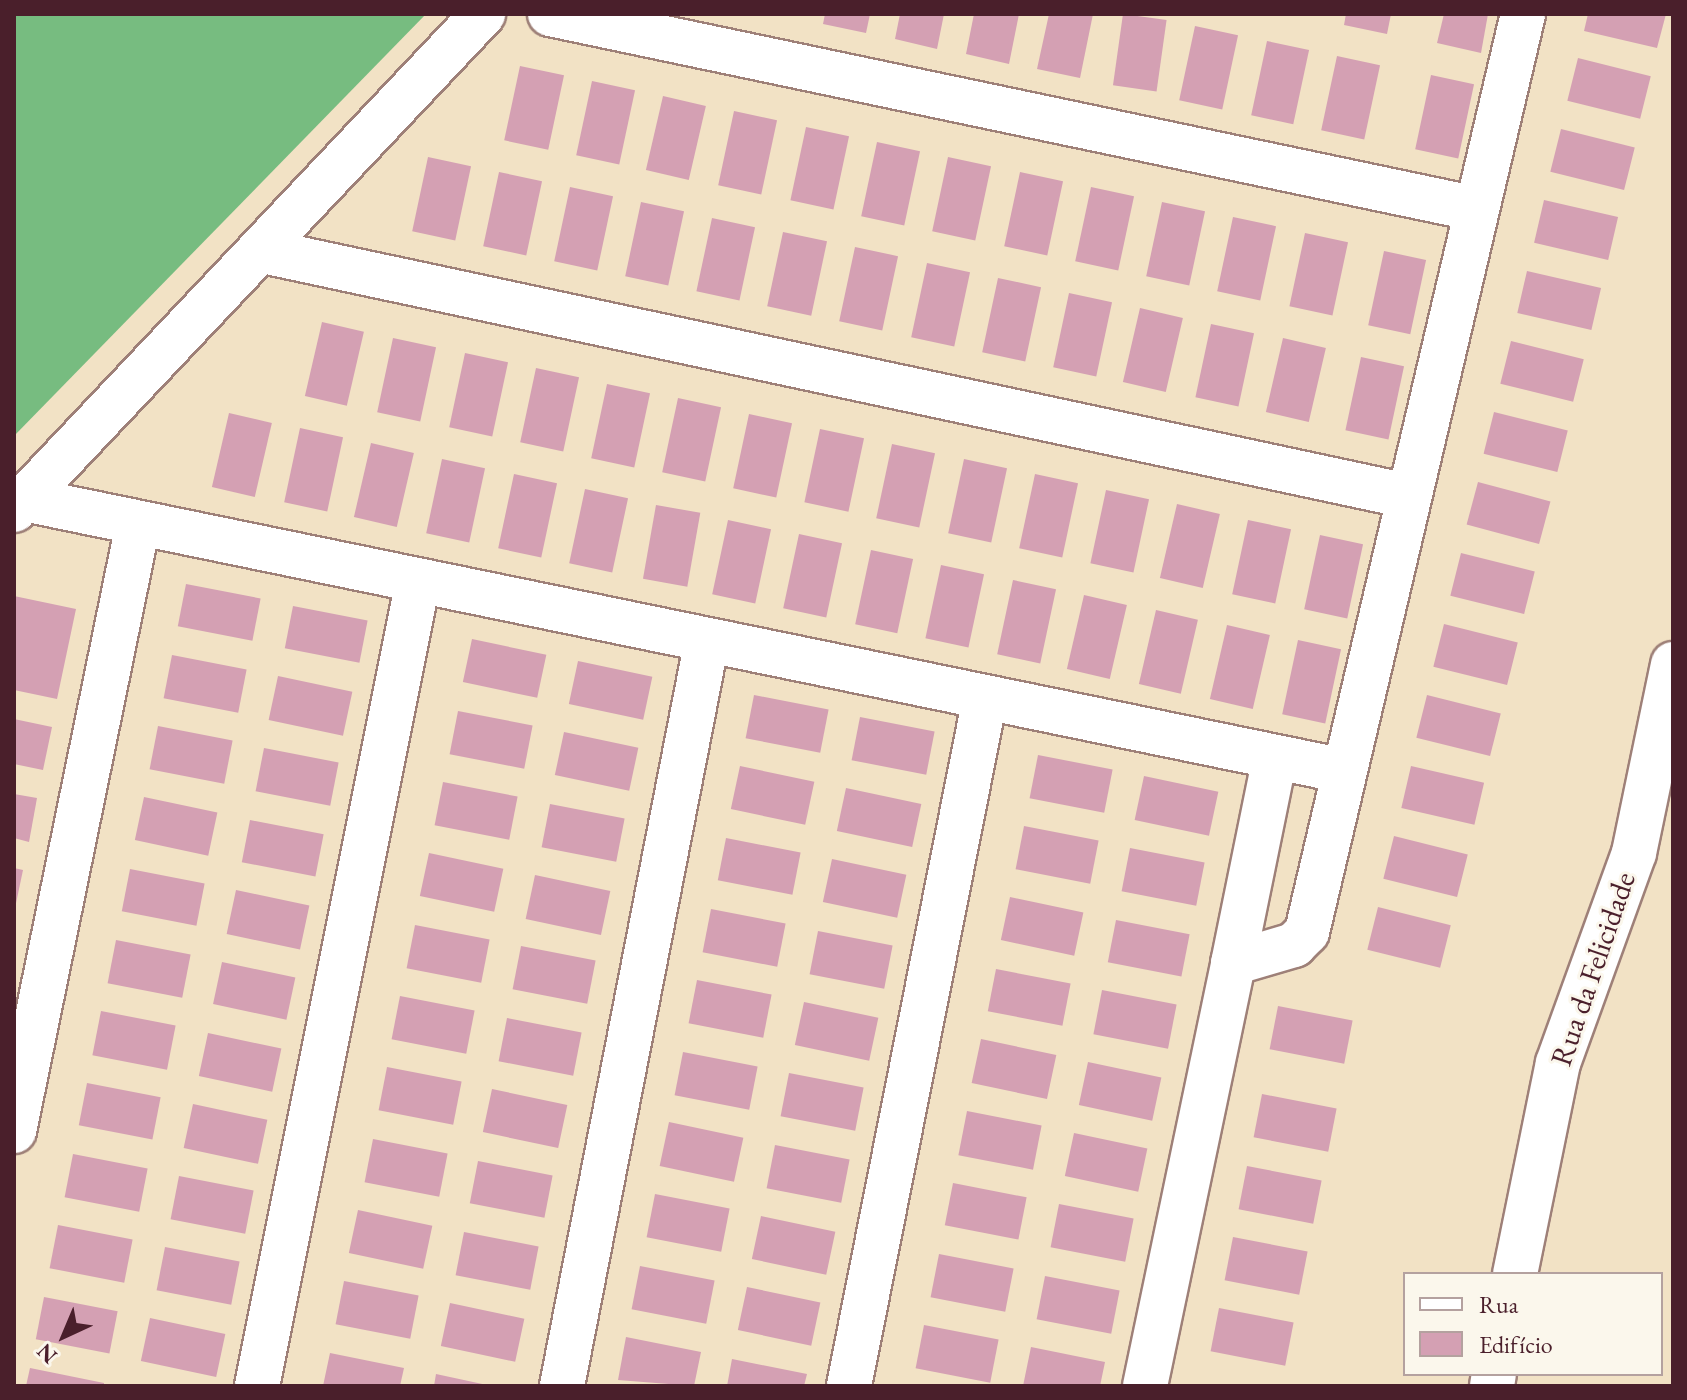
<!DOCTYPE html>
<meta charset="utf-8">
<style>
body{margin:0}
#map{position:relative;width:1687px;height:1400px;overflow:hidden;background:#f2e2c5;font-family:"EB Garamond",serif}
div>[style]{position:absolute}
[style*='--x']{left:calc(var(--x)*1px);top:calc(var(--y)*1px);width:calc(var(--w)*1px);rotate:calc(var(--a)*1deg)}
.forest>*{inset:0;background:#77bc80}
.building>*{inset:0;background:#d4a0b3;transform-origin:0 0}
.roads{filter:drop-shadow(2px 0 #9e8078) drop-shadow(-2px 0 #9e8078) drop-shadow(0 2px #9e8078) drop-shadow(0 -2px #9e8078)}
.minor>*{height:44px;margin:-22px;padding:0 22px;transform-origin:22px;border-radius:22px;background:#fff}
span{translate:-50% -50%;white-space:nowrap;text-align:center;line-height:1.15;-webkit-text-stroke:6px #fbf7ec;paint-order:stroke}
.street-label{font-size:30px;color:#4a1f2b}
.frame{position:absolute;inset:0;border:16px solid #4a1f2b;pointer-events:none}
.legend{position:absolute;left:1403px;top:1272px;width:260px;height:104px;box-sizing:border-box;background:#fbf7ec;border:2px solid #b4a19f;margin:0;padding:10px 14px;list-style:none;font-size:24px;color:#4a1f2b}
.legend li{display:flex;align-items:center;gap:16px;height:40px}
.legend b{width:40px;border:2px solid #b4a19f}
.north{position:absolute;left:24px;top:1296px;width:80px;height:80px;-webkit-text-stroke:6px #fbf7ec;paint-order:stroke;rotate:224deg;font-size:22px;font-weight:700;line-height:32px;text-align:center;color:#4a1f2b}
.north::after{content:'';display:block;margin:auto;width:28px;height:36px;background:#4a1f2b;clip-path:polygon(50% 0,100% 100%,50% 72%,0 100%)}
</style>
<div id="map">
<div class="forest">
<div style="clip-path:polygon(14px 14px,426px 14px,14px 436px)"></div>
</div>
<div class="building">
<div style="clip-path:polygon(825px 14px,870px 14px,866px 33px,823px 24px)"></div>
<div style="clip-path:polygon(900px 14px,944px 14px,937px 49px,895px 39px)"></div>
<div style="clip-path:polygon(974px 14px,1019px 14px,1009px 64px,966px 54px)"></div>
<div style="clip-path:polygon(1049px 14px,1093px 14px,1080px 78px,1037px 69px)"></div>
<div style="left:1123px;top:14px;width:44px;height:72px;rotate:8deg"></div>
<div style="clip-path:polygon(1346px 14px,1391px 14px,1387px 34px,1344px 25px)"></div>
<div style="clip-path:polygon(1444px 14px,1488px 14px,1481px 53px,1437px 43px)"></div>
<div style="clip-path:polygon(1588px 14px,1666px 14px,1657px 48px,1584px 31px)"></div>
<div style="left:1195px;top:26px;width:44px;height:76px;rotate:12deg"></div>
<div style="left:1267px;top:41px;width:43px;height:76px;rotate:12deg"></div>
<div style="left:1337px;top:56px;width:44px;height:76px;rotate:12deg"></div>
<div style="left:1578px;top:58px;width:75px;height:44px;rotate:14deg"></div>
<div style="left:520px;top:66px;width:45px;height:76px;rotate:12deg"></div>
<div style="left:1431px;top:75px;width:44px;height:76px;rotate:12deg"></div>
<div style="left:592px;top:81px;width:44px;height:76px;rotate:12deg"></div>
<div style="left:663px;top:96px;width:44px;height:76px;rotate:13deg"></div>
<div style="left:734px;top:111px;width:44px;height:76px;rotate:12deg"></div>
<div style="left:806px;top:127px;width:44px;height:75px;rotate:12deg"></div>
<div style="left:1561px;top:129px;width:76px;height:44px;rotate:14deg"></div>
<div style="left:877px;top:142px;width:44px;height:76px;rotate:12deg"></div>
<div style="left:428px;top:157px;width:44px;height:76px;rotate:12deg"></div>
<div style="left:948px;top:157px;width:44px;height:76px;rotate:12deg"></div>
<div style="left:499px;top:172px;width:44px;height:76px;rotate:12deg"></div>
<div style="left:1020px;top:172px;width:44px;height:76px;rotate:12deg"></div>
<div style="left:570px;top:187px;width:44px;height:76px;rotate:12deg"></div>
<div style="left:1091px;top:187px;width:44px;height:76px;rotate:12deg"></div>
<div style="left:1544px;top:200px;width:76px;height:44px;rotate:13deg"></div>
<div style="left:641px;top:202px;width:44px;height:76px;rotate:12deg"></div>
<div style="left:1162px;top:202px;width:44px;height:76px;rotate:12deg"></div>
<div style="left:1233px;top:217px;width:44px;height:76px;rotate:12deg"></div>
<div style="left:712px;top:218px;width:44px;height:75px;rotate:12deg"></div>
<div style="left:783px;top:232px;width:45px;height:76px;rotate:12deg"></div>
<div style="left:1305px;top:233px;width:44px;height:75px;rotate:12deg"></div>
<div style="left:855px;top:247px;width:44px;height:76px;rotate:12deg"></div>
<div style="left:1384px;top:251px;width:43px;height:76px;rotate:12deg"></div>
<div style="left:927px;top:263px;width:44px;height:76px;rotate:12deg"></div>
<div style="left:1527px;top:271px;width:76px;height:43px;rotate:13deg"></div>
<div style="left:998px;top:278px;width:44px;height:76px;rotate:12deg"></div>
<div style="left:1069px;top:293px;width:44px;height:76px;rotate:12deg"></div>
<div style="left:1140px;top:308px;width:44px;height:76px;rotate:13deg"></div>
<div style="left:322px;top:322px;width:43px;height:76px;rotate:13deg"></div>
<div style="left:1211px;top:324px;width:44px;height:75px;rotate:12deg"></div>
<div style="left:393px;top:338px;width:44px;height:76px;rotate:12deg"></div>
<div style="left:1283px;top:338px;width:44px;height:76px;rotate:13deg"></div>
<div style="left:1511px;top:341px;width:75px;height:44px;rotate:14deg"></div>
<div style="left:465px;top:353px;width:44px;height:76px;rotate:12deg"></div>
<div style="left:1361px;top:357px;width:44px;height:75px;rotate:12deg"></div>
<div style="left:536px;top:368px;width:44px;height:76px;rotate:12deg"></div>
<div style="left:607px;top:384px;width:44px;height:76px;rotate:12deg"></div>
<div style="left:678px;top:398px;width:44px;height:76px;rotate:12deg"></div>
<div style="left:1494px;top:412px;width:76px;height:43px;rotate:14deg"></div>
<div style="left:229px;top:413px;width:44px;height:76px;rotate:13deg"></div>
<div style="left:749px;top:414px;width:44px;height:76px;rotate:12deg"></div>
<div style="left:300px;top:428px;width:44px;height:76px;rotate:12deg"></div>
<div style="left:820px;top:429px;width:45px;height:75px;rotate:12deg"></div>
<div style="left:371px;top:443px;width:44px;height:76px;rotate:13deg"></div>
<div style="left:892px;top:444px;width:44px;height:76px;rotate:12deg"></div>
<div style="left:442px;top:459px;width:44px;height:76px;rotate:12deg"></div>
<div style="left:964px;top:459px;width:44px;height:76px;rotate:12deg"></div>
<div style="left:514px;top:474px;width:44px;height:76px;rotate:12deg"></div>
<div style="left:1035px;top:474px;width:44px;height:76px;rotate:12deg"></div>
<div style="left:1478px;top:482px;width:75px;height:44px;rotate:15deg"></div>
<div style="left:585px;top:489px;width:44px;height:76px;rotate:12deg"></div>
<div style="left:1106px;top:490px;width:44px;height:75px;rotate:12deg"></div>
<div style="left:1177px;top:504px;width:44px;height:76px;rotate:13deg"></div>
<div style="left:656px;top:505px;width:45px;height:75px;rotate:10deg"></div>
<div style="left:728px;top:520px;width:44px;height:76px;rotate:12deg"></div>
<div style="left:1248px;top:520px;width:44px;height:76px;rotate:12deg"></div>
<div style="left:799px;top:534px;width:44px;height:76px;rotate:12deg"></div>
<div style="left:1320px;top:535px;width:44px;height:76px;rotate:12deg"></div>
<div style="left:871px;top:550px;width:43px;height:76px;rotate:12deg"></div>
<div style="left:1461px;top:553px;width:76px;height:44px;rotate:14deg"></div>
<div style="left:941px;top:565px;width:44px;height:75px;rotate:12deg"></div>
<div style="left:1013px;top:580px;width:44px;height:76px;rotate:12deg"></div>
<div style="left:186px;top:584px;width:76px;height:43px;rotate:11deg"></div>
<div style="left:1084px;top:595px;width:44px;height:76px;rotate:13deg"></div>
<div style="clip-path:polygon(14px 596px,76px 609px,57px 699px,14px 690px)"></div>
<div style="left:293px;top:606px;width:76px;height:43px;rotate:11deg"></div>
<div style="left:1156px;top:610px;width:43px;height:76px;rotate:13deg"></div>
<div style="left:1444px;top:624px;width:76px;height:44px;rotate:14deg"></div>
<div style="left:1227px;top:625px;width:44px;height:76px;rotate:13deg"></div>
<div style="left:472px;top:639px;width:76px;height:44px;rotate:12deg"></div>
<div style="left:1298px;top:640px;width:44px;height:76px;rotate:12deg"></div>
<div style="left:172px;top:655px;width:76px;height:44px;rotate:11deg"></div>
<div style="left:578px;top:661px;width:76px;height:44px;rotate:12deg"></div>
<div style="left:278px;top:676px;width:76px;height:45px;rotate:12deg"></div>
<div style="left:754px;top:695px;width:76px;height:44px;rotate:11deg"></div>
<div style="left:1427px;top:695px;width:76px;height:44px;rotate:14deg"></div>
<div style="left:458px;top:711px;width:76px;height:44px;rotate:11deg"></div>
<div style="left:860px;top:717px;width:76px;height:44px;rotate:11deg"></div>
<div style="clip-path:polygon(14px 719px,52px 727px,43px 770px,14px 764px)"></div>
<div style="left:158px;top:726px;width:76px;height:44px;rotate:11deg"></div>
<div style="left:564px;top:732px;width:76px;height:44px;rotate:12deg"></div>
<div style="left:264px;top:748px;width:76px;height:44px;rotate:11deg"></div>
<div style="left:1038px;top:755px;width:76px;height:44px;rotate:11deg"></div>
<div style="left:740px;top:766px;width:76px;height:44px;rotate:12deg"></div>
<div style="left:1411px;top:766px;width:75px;height:43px;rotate:13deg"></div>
<div style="left:1144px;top:776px;width:76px;height:45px;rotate:12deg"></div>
<div style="left:443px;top:782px;width:76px;height:44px;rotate:11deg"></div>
<div style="left:846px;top:788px;width:77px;height:44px;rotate:12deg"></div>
<div style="clip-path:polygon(14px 794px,37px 798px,29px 842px,14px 838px)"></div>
<div style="left:144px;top:797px;width:75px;height:44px;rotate:12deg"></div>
<div style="left:550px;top:804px;width:76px;height:44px;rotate:11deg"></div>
<div style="left:250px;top:820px;width:75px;height:43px;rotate:11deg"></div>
<div style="left:1024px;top:826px;width:76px;height:44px;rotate:11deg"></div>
<div style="left:1394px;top:836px;width:76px;height:44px;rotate:14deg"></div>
<div style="left:726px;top:838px;width:76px;height:43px;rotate:11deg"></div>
<div style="left:1130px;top:848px;width:76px;height:44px;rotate:11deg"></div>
<div style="left:429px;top:853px;width:76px;height:44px;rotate:12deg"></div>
<div style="left:832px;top:859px;width:76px;height:44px;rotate:12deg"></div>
<div style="clip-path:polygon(14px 868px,23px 870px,15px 908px,14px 908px)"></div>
<div style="left:130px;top:869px;width:76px;height:43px;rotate:11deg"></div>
<div style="left:535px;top:875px;width:77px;height:45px;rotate:12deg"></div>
<div style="left:236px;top:890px;width:75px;height:45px;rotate:12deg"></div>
<div style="left:1010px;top:897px;width:75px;height:44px;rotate:12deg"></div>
<div style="left:1378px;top:907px;width:75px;height:44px;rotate:14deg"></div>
<div style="left:711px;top:909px;width:76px;height:44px;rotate:11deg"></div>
<div style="left:1116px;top:920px;width:75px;height:43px;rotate:11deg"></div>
<div style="left:415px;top:925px;width:76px;height:44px;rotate:11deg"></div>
<div style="left:818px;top:931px;width:76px;height:44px;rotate:11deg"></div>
<div style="left:116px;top:940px;width:76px;height:44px;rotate:11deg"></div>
<div style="left:521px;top:946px;width:76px;height:44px;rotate:11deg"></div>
<div style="left:222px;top:962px;width:75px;height:43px;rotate:12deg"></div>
<div style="left:996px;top:969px;width:76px;height:43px;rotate:11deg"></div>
<div style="left:697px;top:980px;width:76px;height:44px;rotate:11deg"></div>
<div style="left:1102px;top:990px;width:76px;height:45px;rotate:11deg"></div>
<div style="left:400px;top:996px;width:76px;height:44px;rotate:11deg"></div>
<div style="left:804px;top:1002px;width:76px;height:44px;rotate:12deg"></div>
<div style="left:1278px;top:1006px;width:76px;height:44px;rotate:11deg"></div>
<div style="left:101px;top:1011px;width:76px;height:45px;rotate:11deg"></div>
<div style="left:507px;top:1018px;width:76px;height:44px;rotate:11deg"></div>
<div style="left:208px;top:1033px;width:75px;height:44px;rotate:12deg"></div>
<div style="left:981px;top:1039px;width:77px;height:45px;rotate:12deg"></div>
<div style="left:683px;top:1052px;width:76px;height:44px;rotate:11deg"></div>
<div style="left:1088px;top:1062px;width:75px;height:44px;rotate:12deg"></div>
<div style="left:387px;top:1067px;width:76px;height:44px;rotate:11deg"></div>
<div style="left:789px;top:1073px;width:76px;height:44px;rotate:11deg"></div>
<div style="left:87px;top:1083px;width:75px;height:43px;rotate:11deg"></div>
<div style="left:492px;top:1089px;width:77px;height:44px;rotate:12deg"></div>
<div style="left:1262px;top:1094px;width:76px;height:44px;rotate:11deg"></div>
<div style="left:193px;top:1104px;width:76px;height:45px;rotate:12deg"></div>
<div style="left:967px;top:1111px;width:76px;height:45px;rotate:11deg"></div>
<div style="left:669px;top:1122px;width:76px;height:45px;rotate:12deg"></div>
<div style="left:1074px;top:1133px;width:75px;height:44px;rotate:12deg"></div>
<div style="left:373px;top:1139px;width:76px;height:44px;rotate:11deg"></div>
<div style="left:775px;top:1145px;width:76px;height:44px;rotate:11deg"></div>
<div style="left:73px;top:1154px;width:76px;height:44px;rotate:11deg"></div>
<div style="left:478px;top:1161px;width:76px;height:43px;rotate:11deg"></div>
<div style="left:1247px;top:1166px;width:76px;height:44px;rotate:11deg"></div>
<div style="left:179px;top:1176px;width:76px;height:44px;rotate:11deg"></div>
<div style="left:953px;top:1183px;width:75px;height:43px;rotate:11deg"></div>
<div style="left:655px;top:1194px;width:76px;height:44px;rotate:11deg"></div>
<div style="left:1059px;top:1204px;width:76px;height:44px;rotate:11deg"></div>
<div style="left:358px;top:1210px;width:76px;height:44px;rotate:12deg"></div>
<div style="left:761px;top:1216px;width:76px;height:44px;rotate:12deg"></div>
<div style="left:58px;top:1225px;width:76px;height:44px;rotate:11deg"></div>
<div style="left:464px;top:1232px;width:76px;height:44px;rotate:11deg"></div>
<div style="left:1233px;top:1237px;width:76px;height:44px;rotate:11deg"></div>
<div style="left:165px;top:1247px;width:76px;height:44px;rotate:11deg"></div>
<div style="left:939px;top:1254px;width:76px;height:44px;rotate:11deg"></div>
<div style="left:640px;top:1266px;width:76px;height:44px;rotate:11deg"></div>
<div style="left:1045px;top:1276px;width:76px;height:44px;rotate:11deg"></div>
<div style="left:344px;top:1281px;width:76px;height:44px;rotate:11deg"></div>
<div style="left:747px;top:1287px;width:75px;height:44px;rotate:12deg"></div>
<div style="left:44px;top:1297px;width:75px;height:43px;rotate:11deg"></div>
<div style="left:450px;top:1303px;width:76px;height:44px;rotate:12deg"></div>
<div style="left:1219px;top:1308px;width:76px;height:44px;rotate:11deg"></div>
<div style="left:150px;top:1318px;width:77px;height:44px;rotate:12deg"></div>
<div style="left:924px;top:1325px;width:76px;height:44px;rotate:11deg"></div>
<div style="clip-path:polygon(626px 1337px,701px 1352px,694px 1386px,618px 1380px)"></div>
<div style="clip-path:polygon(1031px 1347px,1105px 1362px,1100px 1386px,1023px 1386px)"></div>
<div style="clip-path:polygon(330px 1353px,404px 1368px,400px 1386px,323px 1386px)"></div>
<div style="clip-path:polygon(732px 1359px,807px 1374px,804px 1386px,727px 1386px)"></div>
<div style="clip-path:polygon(30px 1368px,104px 1383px,104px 1386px,26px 1386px)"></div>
<div style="clip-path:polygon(436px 1374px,487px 1385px,487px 1386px,434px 1386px)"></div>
</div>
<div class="roads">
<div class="minor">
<div style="--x:550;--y:14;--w:947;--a:11.88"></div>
<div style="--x:263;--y:251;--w:1171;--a:12.08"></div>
<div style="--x:24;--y:499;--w:1348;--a:11.64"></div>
<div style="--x:14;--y:510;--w:683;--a:-46.6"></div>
<div style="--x:1275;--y:757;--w:210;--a:101.5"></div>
<div style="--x:1233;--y:963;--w:64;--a:-16.4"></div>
<div style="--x:1294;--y:945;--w:18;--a:-45"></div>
<div style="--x:1307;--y:932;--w:943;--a:-76.76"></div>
<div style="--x:14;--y:1131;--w:620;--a:-78.45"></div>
<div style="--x:1515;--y:1274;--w:215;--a:-78.5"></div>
<div style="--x:1558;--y:1063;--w:223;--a:-70.1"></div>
<div style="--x:1634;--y:853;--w:193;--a:-78.3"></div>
<div style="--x:257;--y:1386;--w:821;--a:-78.69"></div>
<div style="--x:562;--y:1386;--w:760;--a:-79"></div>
<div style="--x:849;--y:1386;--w:701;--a:-78.82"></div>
<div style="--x:1145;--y:1386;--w:432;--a:-78.2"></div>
<div style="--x:1492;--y:1386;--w:12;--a:-81"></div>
</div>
</div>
<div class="street-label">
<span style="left:1593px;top:969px;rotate:-71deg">Rua da Felicidade</span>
</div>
<div class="frame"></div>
<ul class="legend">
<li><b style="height:10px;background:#fff"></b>Rua</li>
<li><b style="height:22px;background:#d4a0b3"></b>Edifício</li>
</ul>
<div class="north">N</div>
</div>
